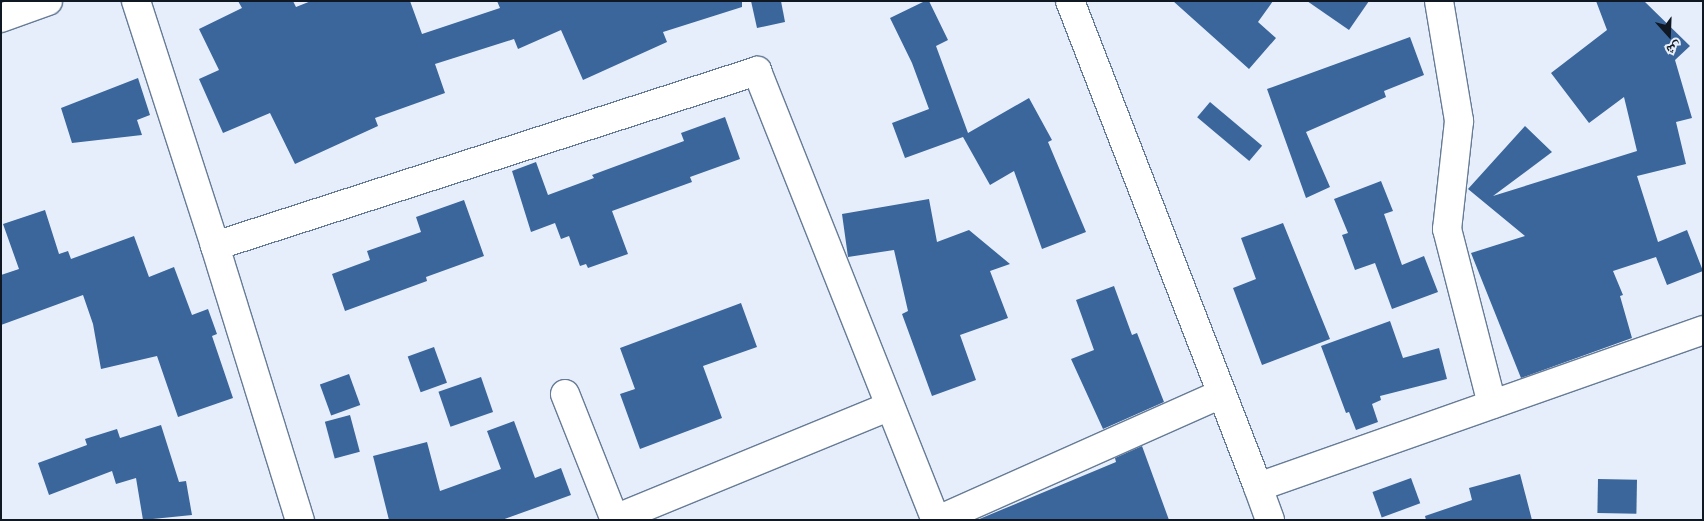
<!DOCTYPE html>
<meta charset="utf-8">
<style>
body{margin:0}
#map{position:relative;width:1704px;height:521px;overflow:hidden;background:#e5eefa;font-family:"PT Sans","Noto Naskh Arabic",sans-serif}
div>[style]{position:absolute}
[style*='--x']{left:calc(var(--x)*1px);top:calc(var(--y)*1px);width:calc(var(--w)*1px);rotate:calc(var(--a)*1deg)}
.building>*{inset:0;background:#3b669c;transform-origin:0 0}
.roads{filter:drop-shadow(1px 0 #667b96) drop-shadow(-1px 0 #667b96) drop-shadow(0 1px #667b96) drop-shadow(0 -1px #667b96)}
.minor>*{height:28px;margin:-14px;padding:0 14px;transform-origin:14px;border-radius:14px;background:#fff}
span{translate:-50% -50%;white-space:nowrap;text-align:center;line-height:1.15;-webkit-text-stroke:4px #e5eefa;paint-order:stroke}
.frame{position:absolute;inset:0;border:2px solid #101923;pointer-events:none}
.north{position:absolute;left:1644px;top:10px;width:50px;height:50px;-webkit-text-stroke:4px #e5eefa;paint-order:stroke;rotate:160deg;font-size:14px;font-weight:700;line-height:20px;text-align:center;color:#101923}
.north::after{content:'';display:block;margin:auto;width:18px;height:22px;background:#101923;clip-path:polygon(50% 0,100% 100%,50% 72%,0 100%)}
</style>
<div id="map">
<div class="building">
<div style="clip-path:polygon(238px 1px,293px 1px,296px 7px,311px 1px,410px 1px,422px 34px,500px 8px,497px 1px,742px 1px,742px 7px,663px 32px,667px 42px,583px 80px,561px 30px,518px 49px,514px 39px,435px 64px,445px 93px,375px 118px,378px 126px,295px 164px,270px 113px,223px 133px,199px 79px,219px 70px,199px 29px,242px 8px)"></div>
<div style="clip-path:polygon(751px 1px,781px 1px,785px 22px,757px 28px)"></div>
<div style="clip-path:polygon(925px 1px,929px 1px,948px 40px,936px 46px,968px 133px,1029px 98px,1052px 140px,1048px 142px,1086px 232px,1042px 249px,1014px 171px,990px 185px,963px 137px,905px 158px,892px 123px,929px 109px,912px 63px,890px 18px)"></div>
<div style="clip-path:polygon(1173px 1px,1273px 1px,1258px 22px,1276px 38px,1249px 69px)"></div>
<div style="clip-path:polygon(1307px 1px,1369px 1px,1349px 30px)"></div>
<div style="clip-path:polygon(1596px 1px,1644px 1px,1690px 46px,1675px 60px,1692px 118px,1676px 122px,1686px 164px,1637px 176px,1658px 242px,1687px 230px,1703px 271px,1667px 285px,1656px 257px,1613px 271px,1623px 295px,1620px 296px,1632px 338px,1521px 378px,1471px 253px,1525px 236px,1468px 189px,1525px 126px,1552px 152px,1493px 196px,1637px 151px,1624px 97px,1589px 123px,1551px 73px,1607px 30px)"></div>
<div style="clip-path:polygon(1410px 37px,1424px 75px,1384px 91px,1386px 97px,1306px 132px,1330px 187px,1306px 198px,1267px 89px)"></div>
<div style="clip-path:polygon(138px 78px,150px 115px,137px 120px,142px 135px,72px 143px,61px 108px)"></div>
<div style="left:1210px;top:102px;width:68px;height:20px;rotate:40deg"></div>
<div style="clip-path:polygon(725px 117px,740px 159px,690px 177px,692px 182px,612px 211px,628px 254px,588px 268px,586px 264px,580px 266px,569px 236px,561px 239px,555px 223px,531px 232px,512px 171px,536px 162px,548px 195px,594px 178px,592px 175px,684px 141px,681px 133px)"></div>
<div style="clip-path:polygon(1381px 181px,1393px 211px,1384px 214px,1402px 265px,1424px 256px,1438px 292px,1392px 309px,1375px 263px,1355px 270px,1342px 235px,1348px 233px,1334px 199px)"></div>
<div style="clip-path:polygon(929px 199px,937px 242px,969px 230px,1010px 264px,990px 271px,1008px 318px,960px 335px,976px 380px,932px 396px,902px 314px,908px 311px,894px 250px,848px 257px,842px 214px)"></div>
<div style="clip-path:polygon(464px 200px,484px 256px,426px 277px,427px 281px,345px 311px,332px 274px,370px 260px,367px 251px,421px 232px,416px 217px)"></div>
<div style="clip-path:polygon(45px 210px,59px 254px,68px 251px,71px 259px,134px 236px,149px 277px,174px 267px,192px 315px,208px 309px,217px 334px,212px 336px,233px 398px,178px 417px,157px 356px,101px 369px,93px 324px,83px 295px,1px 325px,1px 275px,19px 269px,3px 224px)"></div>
<div style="clip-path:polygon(1283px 223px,1330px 339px,1262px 365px,1233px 288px,1256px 279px,1241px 238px)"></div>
<div style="clip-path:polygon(1114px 286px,1132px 335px,1137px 333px,1164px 402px,1103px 429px,1071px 359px,1094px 350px,1076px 300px)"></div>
<div style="clip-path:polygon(741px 303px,757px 347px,703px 366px,722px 418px,640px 449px,620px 394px,635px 389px,620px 348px)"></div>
<div style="clip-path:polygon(1390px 321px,1403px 358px,1439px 348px,1447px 379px,1380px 396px,1381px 400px,1372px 404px,1378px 422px,1356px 430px,1349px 412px,1346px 413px,1321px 346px)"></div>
<div style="left:434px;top:347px;width:38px;height:28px;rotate:70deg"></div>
<div style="left:349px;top:374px;width:33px;height:31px;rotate:70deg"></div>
<div style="left:481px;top:377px;width:37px;height:45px;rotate:71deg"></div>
<div style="left:350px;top:415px;width:38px;height:26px;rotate:75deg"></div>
<div style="clip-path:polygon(514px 421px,535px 478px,561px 468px,571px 495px,502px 520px,389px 520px,373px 456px,427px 442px,440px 491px,501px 469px,487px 431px)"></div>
<div style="clip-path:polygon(161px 425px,179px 482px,186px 481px,192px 515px,143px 520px,136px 478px,116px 484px,112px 471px,49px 495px,38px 463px,87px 445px,85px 439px,117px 429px,120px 438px)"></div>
<div style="clip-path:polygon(1142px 446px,1169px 520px,977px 520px,1116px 462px,1115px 458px)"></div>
<div style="clip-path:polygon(1520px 474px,1532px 520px,1426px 520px,1425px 516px,1472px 500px,1469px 488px)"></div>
<div style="left:1411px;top:478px;width:27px;height:41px;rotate:70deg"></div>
<div style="left:1598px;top:479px;width:39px;height:34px;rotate:1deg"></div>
</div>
<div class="roads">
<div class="minor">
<div style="--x:136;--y:1;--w:257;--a:72.1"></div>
<div style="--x:215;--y:246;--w:570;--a:-17.89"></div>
<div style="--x:757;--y:71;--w:483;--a:68.3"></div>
<div style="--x:1070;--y:1;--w:521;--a:68.85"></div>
<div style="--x:1258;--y:487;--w:472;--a:-19.4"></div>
<div style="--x:1439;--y:1;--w:122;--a:80.5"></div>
<div style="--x:1459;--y:121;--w:109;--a:96.3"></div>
<div style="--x:1447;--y:229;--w:181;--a:75.6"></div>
<div style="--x:1;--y:18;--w:50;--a:-19.9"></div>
<div style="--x:215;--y:246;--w:287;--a:72.8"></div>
<div style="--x:565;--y:394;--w:136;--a:68.4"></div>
<div style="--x:1258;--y:487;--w:35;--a:70"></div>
<div style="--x:615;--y:519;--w:297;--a:-22.3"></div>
<div style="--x:938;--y:520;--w:310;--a:-24"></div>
</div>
</div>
<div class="frame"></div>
<div class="north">ش</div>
</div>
